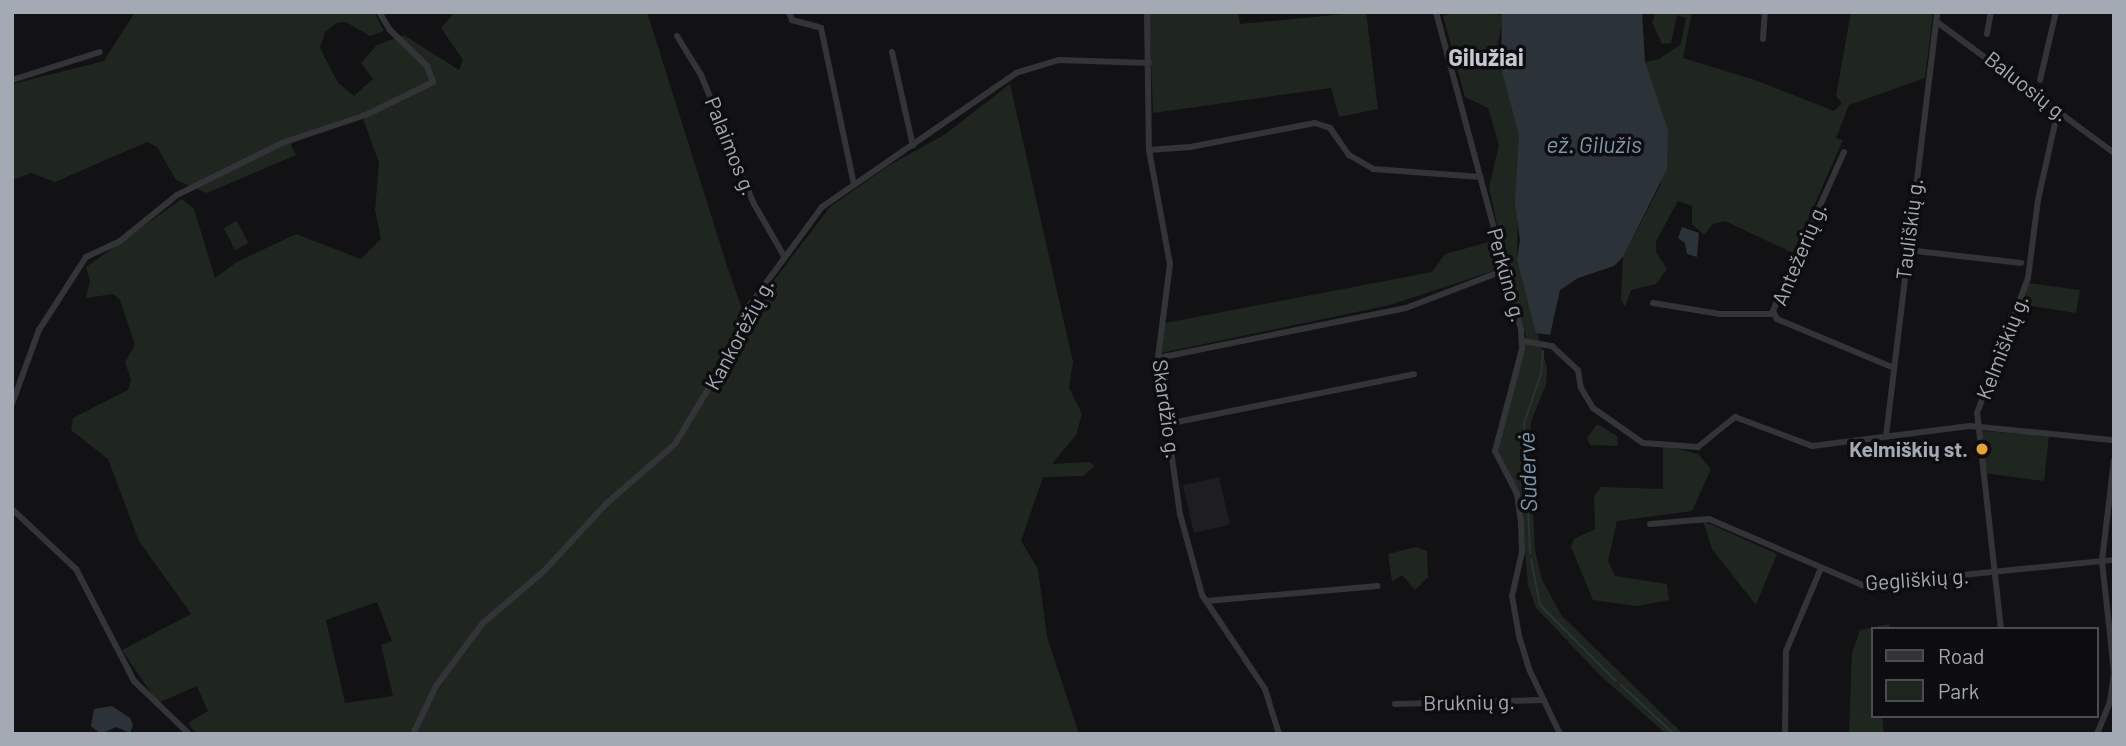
<!DOCTYPE html>
<meta charset="utf-8">
<style>
body{margin:0}
#map{position:relative;width:2126px;height:746px;overflow:hidden;background:#121214;font-family:Barlow,sans-serif}
div>[style]{position:absolute}
[style*='--x']{left:calc(var(--x)*1px);top:calc(var(--y)*1px);width:calc(var(--w)*1px);rotate:calc(var(--a)*1deg)}
.built>*{inset:0;background:#1e1e21;transform-origin:0 0}
.green>*{inset:0;background:#1f261f;transform-origin:0 0}
.water>*{inset:0;background:#2b3339}
.stream>*{height:2px;margin:-1px;padding:0 1px;transform-origin:1px;border-radius:1px;background:#2b3339}
.street>*{height:6px;margin:-3px;padding:0 3px;transform-origin:3px;border-radius:3px;background:#333438}
.dots>*{width:19px;height:19px;translate:-50% -50%;box-sizing:border-box;border:4px solid #0d0d0f;border-radius:50%}
span{translate:-50% -50%;white-space:nowrap;text-align:center;line-height:1.15;-webkit-text-stroke:7px #0d0d0f;paint-order:stroke}
.street-label{font-size:21px;color:#a4aab4}
.poi-label{font-size:21px;color:#a4aab4;font-weight:700}
.right{translate:-100% -50%;text-align:right}
.water-label{font-size:23px;color:#7c99ae;font-style:italic}
.quarter-label{font-size:24px;color:#c5c8d0;font-weight:700}
.frame{position:absolute;inset:0;border:14px solid #a4aab4;pointer-events:none}
.legend{position:absolute;left:1871px;top:627px;width:228px;height:91px;box-sizing:border-box;background:#0d0d0f;border:2px solid #494c51;margin:0;padding:9px 12px;list-style:none;font-size:21px;color:#a4aab4}
.legend li{display:flex;align-items:center;gap:14px;height:35px}
.legend b{width:35px;border:2px solid #494c51}
</style>
<div id="map">
<div class="built">
<div style="left:1219px;top:477px;width:49px;height:37px;rotate:77deg"></div>
</div>
<div class="green">
<div style="clip-path:polygon(evenodd,135px 12px,374px 12px,384px 31px,370px 36px,346px 22px,336px 23px,325px 32px,320px 48px,338px 83px,354px 96px,373px 79px,361px 63px,377px 45px,404px 35px,459px 70px,463px 60px,441px 28px,455px 12px,647px 12px,728px 269px,741px 306px,750px 312px,830px 207px,888px 166px,944px 135px,1010px 84px,1073px 362px,1069px 388px,1082px 414px,1076px 435px,1052px 464px,1089px 462px,1095px 466px,1083px 476px,1043px 477px,1021px 541px,1038px 569px,1047px 637px,1079px 734px,196px 734px,188px 723px,208px 711px,197px 686px,158px 703px,122px 650px,191px 614px,139px 541px,108px 459px,71px 430px,73px 418px,128px 390px,131px 380px,125px 362px,135px 345px,120px 300px,113px 294px,86px 298px,90px 281px,86px 267px,182px 199px,194px 209px,215px 278px,237px 262px,296px 234px,361px 259px,381px 239px,375px 210px,379px 163px,361px 113px,295px 137px,291px 145px,296px 155px,207px 193px,176px 180px,157px 147px,147px 142px,55px 182px,31px 173px,12px 180px,12px 84px,104px 61px,135px 12px,377px 602px,392px 641px,381px 645px,393px 696px,345px 703px,326px 620px,377px 602px)"></div>
<div style="clip-path:polygon(1149px 12px,1238px 12px,1240px 24px,1366px 12px,1378px 109px,1339px 117px,1331px 88px,1153px 113px)"></div>
<div style="clip-path:polygon(1458px 12px,1504px 15px,1498px 42px,1501px 68px,1519px 136px,1517px 260px,1547px 368px,1546px 384px,1531px 422px,1530px 441px,1535px 550px,1542px 580px,1562px 616px,1683px 734px,1666px 734px,1600px 675px,1536px 608px,1528px 585px,1521px 499px,1498px 450px,1526px 337px,1508px 266px,1390px 305px,1161px 353px,1165px 323px,1432px 272px,1445px 254px,1500px 239px,1489px 187px,1499px 145px,1488px 108px,1465px 97px,1443px 16px)"></div>
<div style="clip-path:polygon(1656px 12px,1692px 12px,1683px 58px,1755px 80px,1834px 111px,1842px 103px,1836px 96px,1851px 12px,1933px 12px,1925px 78px,1849px 105px,1836px 138px,1843px 140px,1793px 253px,1725px 221px,1713px 224px,1704px 235px,1692px 224px,1692px 206px,1678px 201px,1656px 241px,1656px 252px,1667px 269px,1656px 284px,1631px 290px,1625px 307px,1621px 299px,1623px 257px,1661px 184px,1645px 62px,1659px 59px,1681px 44px,1686px 18px,1677px 15px,1671px 43px,1662px 44px,1652px 22px)"></div>
<div style="left:237px;top:221px;width:25px;height:15px;rotate:63deg"></div>
<div style="clip-path:polygon(2028px 283px,2080px 290px,2076px 313px,2020px 304px)"></div>
<div style="clip-path:polygon(1597px 424px,1617px 436px,1618px 446px,1590px 445px,1587px 438px)"></div>
<div style="clip-path:polygon(1981px 431px,2049px 436px,2044px 481px,1984px 473px)"></div>
<div style="clip-path:polygon(1663px 445px,1698px 454px,1711px 469px,1692px 511px,1617px 521px,1608px 561px,1615px 576px,1667px 584px,1669px 600px,1637px 606px,1593px 600px,1571px 547px,1574px 539px,1595px 529px,1594px 496px,1601px 487px,1663px 489px)"></div>
<div style="clip-path:polygon(1703px 521px,1777px 554px,1756px 605px,1712px 549px)"></div>
<div style="clip-path:polygon(1416px 547px,1427px 551px,1428px 577px,1415px 590px,1402px 575px,1392px 582px,1388px 554px)"></div>
<div style="clip-path:polygon(1889px 624px,1891px 629px,1872px 629px,1872px 716px,1882px 716px,1884px 734px,1849px 734px,1852px 653px,1860px 630px)"></div>
</div>
<div class="water">
<div style="clip-path:polygon(1502px 12px,1642px 12px,1645px 62px,1668px 130px,1667px 169px,1623px 257px,1614px 266px,1578px 278px,1560px 290px,1550px 335px,1536px 333px,1517px 260px,1520px 240px,1515px 202px,1519px 136px,1501px 68px)"></div>
<div style="clip-path:polygon(1682px 227px,1699px 233px,1697px 257px,1687px 254px,1685px 243px,1678px 238px)"></div>
<div style="clip-path:polygon(112px 706px,130px 718px,133px 725px,130px 733px,116px 727px,101px 734px,91px 726px,94px 709px)"></div>
</div>
<div class="stream">
<div style="--x:1530;--y:553;--w:130;--a:-92.6"></div>
<div style="--x:1524;--y:423;--w:52;--a:-70.9"></div>
<div style="--x:1541;--y:374;--w:23;--a:-85"></div>
<div style="--x:1531;--y:559;--w:47;--a:78.9"></div>
<div style="--x:1540;--y:605;--w:107;--a:45"></div>
<div style="--x:1621;--y:685;--w:72;--a:42.8"></div>
</div>
<div class="street">
<div style="--x:789;--y:12;--w:9;--a:69"></div>
<div style="--x:792;--y:20;--w:30;--a:15"></div>
<div style="--x:821;--y:28;--w:159;--a:78.1"></div>
<div style="--x:1147;--y:12;--w:138;--a:89.2"></div>
<div style="--x:1149;--y:150;--w:116;--a:79.6"></div>
<div style="--x:1170;--y:264;--w:95;--a:97.3"></div>
<div style="--x:1158;--y:358;--w:158;--a:82"></div>
<div style="--x:1180;--y:514;--w:84;--a:74.8"></div>
<div style="--x:1202;--y:595;--w:113;--a:56.2"></div>
<div style="--x:1265;--y:689;--w:47;--a:72.7"></div>
<div style="--x:1436;--y:12;--w:329;--a:75"></div>
<div style="--x:1521;--y:330;--w:19;--a:87"></div>
<div style="--x:1522;--y:349;--w:106;--a:104.8"></div>
<div style="--x:1495;--y:451;--w:48;--a:62.9"></div>
<div style="--x:1517;--y:494;--w:29;--a:82"></div>
<div style="--x:1521;--y:523;--w:29;--a:88"></div>
<div style="--x:1522;--y:552;--w:45;--a:102.8"></div>
<div style="--x:1512;--y:596;--w:41;--a:80.1"></div>
<div style="--x:1519;--y:636;--w:34;--a:73"></div>
<div style="--x:1529;--y:669;--w:72;--a:64.5"></div>
<div style="--x:1937;--y:22;--w:220;--a:36.5"></div>
<div style="--x:1987;--y:34;--w:22;--a:-80"></div>
<div style="--x:677;--y:36;--w:46;--a:58.4"></div>
<div style="--x:701;--y:75;--w:139;--a:67.7"></div>
<div style="--x:754;--y:204;--w:60;--a:60"></div>
<div style="--x:1763;--y:39;--w:27;--a:-86"></div>
<div style="--x:892;--y:52;--w:96;--a:77.4"></div>
<div style="--x:12;--y:80;--w:92;--a:-17.7"></div>
<div style="--x:2040;--y:80;--w:70;--a:-76.8"></div>
<div style="--x:1149;--y:150;--w:41;--a:-4.2"></div>
<div style="--x:1190;--y:147;--w:127;--a:-10.9"></div>
<div style="--x:1315;--y:123;--w:16;--a:18"></div>
<div style="--x:1330;--y:128;--w:33;--a:55"></div>
<div style="--x:1349;--y:155;--w:28;--a:30"></div>
<div style="--x:1373;--y:169;--w:108;--a:4.2"></div>
<div style="--x:1844;--y:152;--w:174;--a:114.1"></div>
<div style="--x:1773;--y:311;--w:9;--a:63"></div>
<div style="--x:1777;--y:319;--w:125;--a:22.7"></div>
<div style="--x:1907;--y:250;--w:115;--a:6.5"></div>
<div style="--x:1653;--y:303;--w:68;--a:9.3"></div>
<div style="--x:1720;--y:314;--w:53;--a:0"></div>
<div style="--x:1523;--y:341;--w:29;--a:10"></div>
<div style="--x:1552;--y:346;--w:35;--a:43"></div>
<div style="--x:1578;--y:370;--w:18;--a:81"></div>
<div style="--x:1581;--y:388;--w:23;--a:59"></div>
<div style="--x:1593;--y:408;--w:61;--a:35"></div>
<div style="--x:1643;--y:443;--w:55;--a:4.2"></div>
<div style="--x:1698;--y:447;--w:48;--a:-39"></div>
<div style="--x:1735;--y:417;--w:82;--a:20.6"></div>
<div style="--x:1812;--y:446;--w:159;--a:-7.2"></div>
<div style="--x:1970;--y:426;--w:145;--a:5.6"></div>
<div style="--x:1158;--y:358;--w:253;--a:-11.4"></div>
<div style="--x:1406;--y:308;--w:106;--a:-21"></div>
<div style="--x:12;--y:404;--w:79;--a:-70"></div>
<div style="--x:39;--y:330;--w:87;--a:-57.2"></div>
<div style="--x:86;--y:257;--w:38;--a:-25"></div>
<div style="--x:120;--y:241;--w:73;--a:-38.9"></div>
<div style="--x:177;--y:195;--w:117;--a:-26.3"></div>
<div style="--x:282;--y:143;--w:91;--a:-18.6"></div>
<div style="--x:368;--y:114;--w:72;--a:-26.2"></div>
<div style="--x:433;--y:82;--w:17;--a:-111"></div>
<div style="--x:427;--y:66;--w:52;--a:-135.8"></div>
<div style="--x:390;--y:30;--w:21;--a:-121"></div>
<div style="--x:1167;--y:424;--w:252;--a:-11.4"></div>
<div style="--x:1886;--y:436;--w:427;--a:-83.1"></div>
<div style="--x:2114;--y:460;--w:102;--a:96.8"></div>
<div style="--x:2102;--y:561;--w:112;--a:83.8"></div>
<div style="--x:12;--y:509;--w:88;--a:43.2"></div>
<div style="--x:76;--y:569;--w:126;--a:62.6"></div>
<div style="--x:134;--y:681;--w:76;--a:43.9"></div>
<div style="--x:1650;--y:524;--w:59;--a:-4.8"></div>
<div style="--x:1709;--y:519;--w:167;--a:23.3"></div>
<div style="--x:1862;--y:585;--w:253;--a:-5.7"></div>
<div style="--x:1206;--y:601;--w:172;--a:-5"></div>
<div style="--x:2001;--y:629;--w:217;--a:-96.3"></div>
<div style="--x:1977;--y:413;--w:144;--a:-69.3"></div>
<div style="--x:2028;--y:278;--w:79;--a:-82.7"></div>
<div style="--x:2038;--y:200;--w:92;--a:-77.5"></div>
<div style="--x:1395;--y:704;--w:149;--a:-1.5"></div>
<div style="--x:413;--y:734;--w:53;--a:-64.4"></div>
<div style="--x:436;--y:686;--w:79;--a:-53.3"></div>
<div style="--x:483;--y:623;--w:80;--a:-40.4"></div>
<div style="--x:544;--y:571;--w:93;--a:-47.2"></div>
<div style="--x:607;--y:503;--w:90;--a:-40.9"></div>
<div style="--x:675;--y:444;--w:85;--a:-58.9"></div>
<div style="--x:719;--y:371;--w:72;--a:-65.2"></div>
<div style="--x:749;--y:306;--w:123;--a:-53.6"></div>
<div style="--x:822;--y:207;--w:236;--a:-34.6"></div>
<div style="--x:1016;--y:73;--w:45;--a:-16.8"></div>
<div style="--x:1059;--y:60;--w:90;--a:1.9"></div>
<div style="--x:1785;--y:734;--w:83;--a:-89.3"></div>
<div style="--x:1786;--y:651;--w:90;--a:-67.1"></div>
<div style="--x:2097;--y:734;--w:35;--a:-68"></div>
<div style="--x:2110;--y:702;--w:27;--a:-82"></div>
</div>
<div class="dots">
<div style="left:1982px;top:449px;background:#e9a334"></div>
</div>
<div class="street-label">
<span style="left:2027px;top:86px;rotate:38deg">Baluosių g.</span>
<span style="left:731px;top:146px;rotate:68deg">Palaimos g.</span>
<span style="left:1909px;top:229px;rotate:-83deg">Tauliškių g.</span>
<span style="left:1799px;top:254px;rotate:-67deg">Antežerių g.</span>
<span style="left:1507px;top:275px;rotate:75deg">Perkūno g.</span>
<span style="left:739px;top:334px;rotate:-62deg">Kankorėžių g.</span>
<span style="left:2002px;top:347px;rotate:-69deg">Kelmiškių g.</span>
<span style="left:1167px;top:409px;rotate:82deg">Skardžio g.</span>
<span style="left:1917px;top:579px;rotate:-4deg">Gegliškių g.</span>
<span style="left:1469px;top:702px;rotate:-1deg">Bruknių g.</span>
</div>
<div class="poi-label">
<span class="right" style="left:1968px;top:449px">Kelmiškių st.</span>
</div>
<div class="water-label">
<span style="left:1594px;top:144px">ež. Gilužis</span>
<span style="left:1527px;top:472px;rotate:-92deg">Sudervė</span>
</div>
<div class="quarter-label">
<span style="left:1486px;top:57px">Gilužiai</span>
</div>
<div class="frame"></div>
<ul class="legend">
<li><b style="height:9px;background:#333438"></b>Road</li>
<li><b style="height:19px;background:#1f261f"></b>Park</li>
</ul>
</div>
